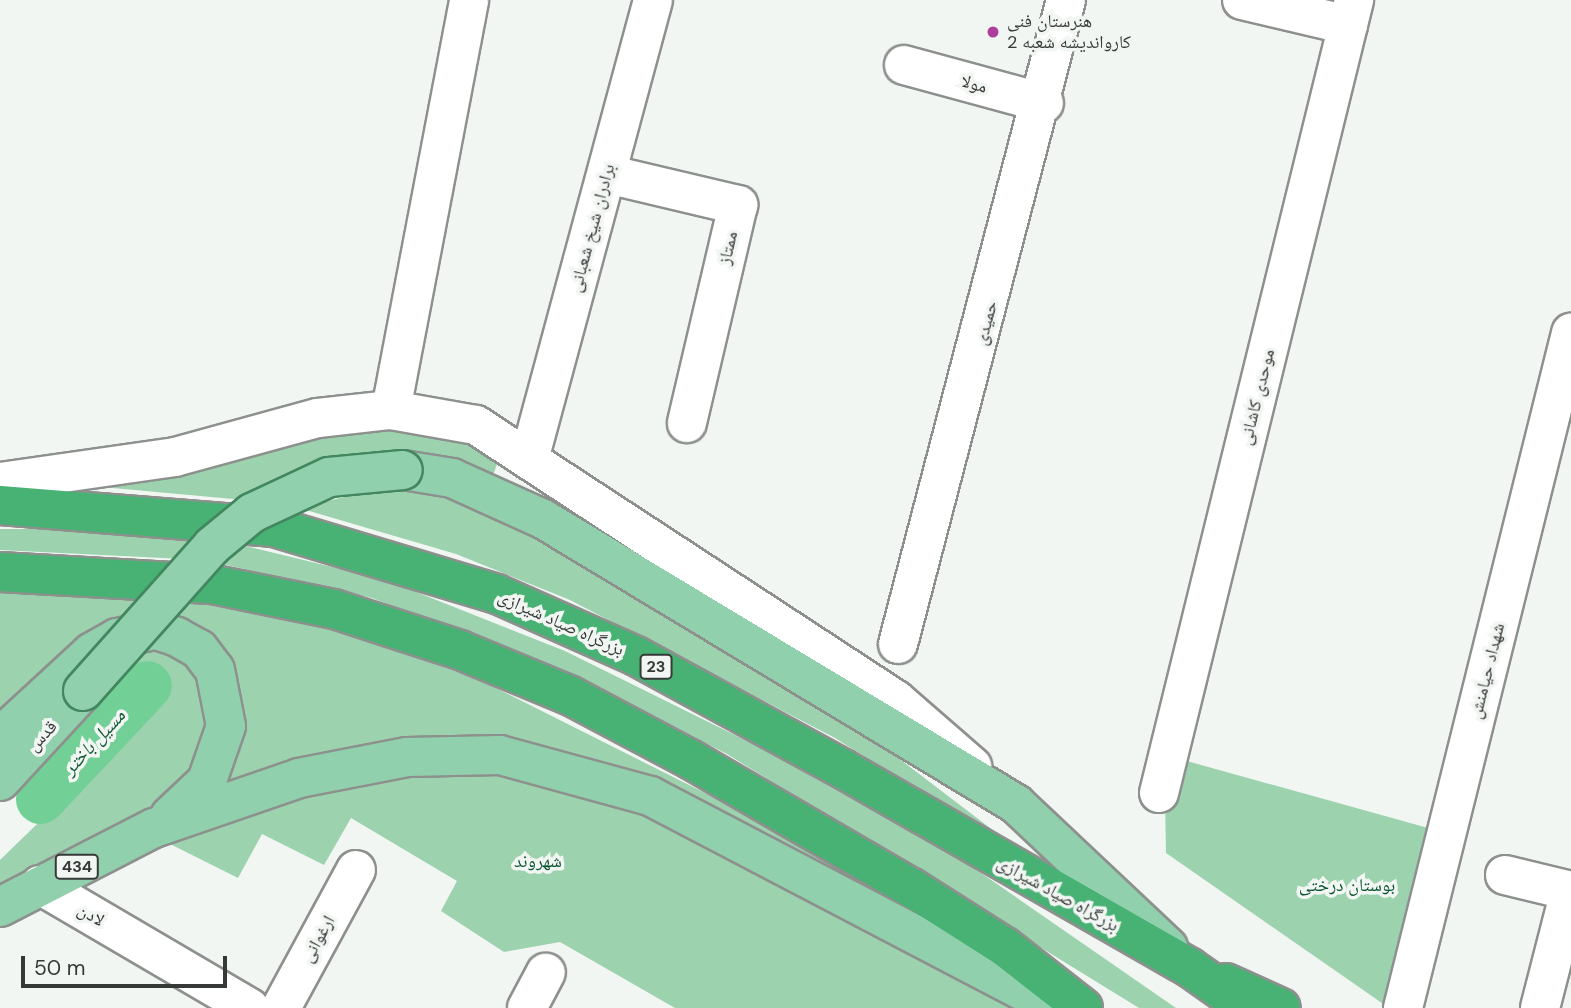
<!DOCTYPE html>
<meta charset="utf-8">
<style>
body{margin:0}
#map{position:relative;width:1571px;height:1008px;overflow:hidden;background:#f2f6f3;font-family:"DM Sans","Noto Naskh Arabic",sans-serif}
div>[style]{position:absolute}
[style*='--x']{left:calc(var(--x)*1px);top:calc(var(--y)*1px);width:calc(var(--w)*1px);rotate:calc(var(--a)*1deg)}
.green>*{inset:0;background:#9cd2ae}
.river>*{height:49px;margin:-24.5px;padding:0 24.5px;transform-origin:24.5px;border-radius:24.5px;background:#72d096}
.roads{filter:drop-shadow(2px 0 #8d918e) drop-shadow(-2px 0 #8d918e) drop-shadow(0 2px #8d918e) drop-shadow(0 -2px #8d918e)}
.minor>*{height:38px;margin:-19px;padding:0 19px;transform-origin:19px;border-radius:19px;background:#fff}
.major>*{height:38px;margin:-19px;padding:0 19px;transform-origin:19px;border-radius:19px;background:#91d0ac}
.highway>*{height:38px;margin:-19px;padding:0 19px;transform-origin:19px;border-radius:19px;background:#48b174}
.bridges{filter:drop-shadow(2px 0 #42875f) drop-shadow(-2px 0 #42875f) drop-shadow(0 2px #42875f) drop-shadow(0 -2px #42875f)}
.major-bridge>*{height:38px;margin:-19px;padding:0 19px;transform-origin:19px;border-radius:19px;background:#91d0ac}
.dots>*{width:19px;height:19px;translate:-50% -50%;box-sizing:border-box;border:4px solid #f2f6f3;border-radius:50%}
span{translate:-50% -50%;white-space:nowrap;text-align:center;line-height:1.15;-webkit-text-stroke:7px #f2f6f3;paint-order:stroke}
.shield-label span{padding:2px 5px;background:#f2f6f3;border:2px solid;border-radius:5px;-webkit-text-stroke-width:0}
.shield-label{font-size:16px;color:#373938;font-weight:700}
.poi-label{font-size:18px;color:#373938}
.left{translate:0 -50%;text-align:left}
.street-label{font-size:18px;color:#373938}
.park-label{font-size:18px;color:#09532f}
.water-label{font-size:19px;color:#145a35;font-style:italic}
.scale{position:absolute;left:21px;top:956px;width:206px;height:32px;box-sizing:border-box;border:4px solid #373938;border-top:0;padding-left:9px;font-size:21px;line-height:24px;white-space:nowrap;color:#373938;-webkit-text-stroke:5px #f2f6f3;paint-order:stroke}
</style>
<div id="map">
<div class="green">
<div style="clip-path:polygon(340px 422px,465px 437px,500px 456px,493px 475px,401px 454px,303px 469px,244px 500px,91px 486px)"></div>
<div style="clip-path:polygon(381px 488px,431px 491px,501px 514px,889px 751px,1049px 873px,835px 738px,570px 600px,456px 554px,299px 508px)"></div>
<div style="clip-path:polygon(0 529px,65px 529px,205px 537px,183px 559px,0 550px)"></div>
<div style="clip-path:polygon(237px 544px,386px 580px,565px 651px,769px 752px,971px 866px,1176px 1008px,1139px 1008px,727px 754px,572px 675px,372px 598px,218px 563px)"></div>
<div style="clip-path:polygon(0 593px,40px 592px,150px 599px,0 721px)"></div>
<div style="clip-path:polygon(187px 601px,337px 630px,480px 680px,723px 802px,839px 871px,639px 775px,512px 745px,215px 789px,236px 742px,172px 621px)"></div>
<div style="clip-path:polygon(159px 637px,185px 653px,217px 715px,185px 793px,0 891px,0 860px,167px 698px,131px 667px)"></div>
<div style="clip-path:polygon(1176px 758px,1439px 831px,1389px 1008px,1166px 853px,1165px 798px)"></div>
<div style="clip-path:polygon(495px 768px,646px 809px,1018px 1008px,675px 1008px,560px 942px,504px 952px,441px 911px,457px 881px,351px 818px,324px 865px,262px 834px,238px 878px,166px 842px,325px 781px)"></div>
</div>
<div class="river">
<div style="--x:40;--y:799;--w:156;--a:-46.8"></div>
</div>
<div class="roads">
<div class="minor">
<div style="--x:1242;--y:0;--w:109;--a:13.3"></div>
<div style="--x:904;--y:65;--w:145;--a:15.2"></div>
<div style="--x:607;--y:174;--w:135;--a:13.3"></div>
<div style="--x:738;--y:205;--w:224;--a:103.2"></div>
<div style="--x:391;--y:410;--w:417;--a:-79.2"></div>
<div style="--x:530;--y:456;--w:472;--a:-74.9"></div>
<div style="--x:0;--y:482;--w:177;--a:-8.1"></div>
<div style="--x:175;--y:457;--w:148;--a:-15.3"></div>
<div style="--x:318;--y:418;--w:73;--a:-6.3"></div>
<div style="--x:391;--y:410;--w:86;--a:10"></div>
<div style="--x:476;--y:425;--w:502;--a:33.22"></div>
<div style="--x:896;--y:700;--w:101;--a:41"></div>
<div style="--x:898;--y:644;--w:666;--a:-75.38"></div>
<div style="--x:1159;--y:793;--w:817;--a:-76.18"></div>
<div style="--x:1505;--y:875;--w:68;--a:13.6"></div>
<div style="--x:40;--y:885;--w:243;--a:30.4"></div>
<div style="--x:281;--y:1008;--w:157;--a:-61.5"></div>
<div style="--x:527;--y:1008;--w:40;--a:-62"></div>
<div style="--x:1403;--y:1008;--w:696;--a:-76.02"></div>
<div style="--x:1540;--y:1008;--w:121;--a:-75.6"></div>
</div>
<div class="major">
<div style="--x:403;--y:470;--w:50;--a:9.3"></div>
<div style="--x:452;--y:478;--w:100;--a:24.3"></div>
<div style="--x:543;--y:519;--w:552;--a:31.07"></div>
<div style="--x:1016;--y:804;--w:209;--a:43.3"></div>
<div style="--x:0;--y:737;--w:125;--a:-42.7"></div>
<div style="--x:92;--y:652;--w:29;--a:-29"></div>
<div style="--x:117;--y:638;--w:40;--a:-12"></div>
<div style="--x:156;--y:630;--w:22;--a:18"></div>
<div style="--x:177;--y:637;--w:25;--a:29"></div>
<div style="--x:199;--y:649;--w:26;--a:53"></div>
<div style="--x:215;--y:670;--w:57;--a:78.9"></div>
<div style="--x:226;--y:726;--w:58;--a:109.1"></div>
<div style="--x:207;--y:781;--w:51;--a:136.6"></div>
<div style="--x:0;--y:781;--w:122;--a:-47.3"></div>
<div style="--x:0;--y:907;--w:173;--a:-27.2"></div>
<div style="--x:154;--y:828;--w:153;--a:-19"></div>
<div style="--x:299;--y:778;--w:110;--a:-11"></div>
<div style="--x:407;--y:757;--w:93;--a:-1.2"></div>
<div style="--x:500;--y:755;--w:156;--a:15.3"></div>
<div style="--x:650;--y:796;--w:458;--a:27.6"></div>
</div>
<div class="highway">
<div style="--x:0;--y:505;--w:275;--a:4.6"></div>
<div style="--x:274;--y:527;--w:233;--a:16.7"></div>
<div style="--x:497;--y:594;--w:152;--a:24"></div>
<div style="--x:636;--y:656;--w:236;--a:28.6"></div>
<div style="--x:843;--y:769;--w:399;--a:29.8"></div>
<div style="--x:1189;--y:967;--w:71;--a:35.3"></div>
<div style="--x:0;--y:572;--w:211;--a:3.3"></div>
<div style="--x:211;--y:584;--w:126;--a:11.5"></div>
<div style="--x:334;--y:609;--w:133;--a:18"></div>
<div style="--x:460;--y:650;--w:120;--a:22.5"></div>
<div style="--x:571;--y:696;--w:135;--a:27.9"></div>
<div style="--x:690;--y:759;--w:257;--a:30.2"></div>
<div style="--x:912;--y:888;--w:110;--a:32.4"></div>
<div style="--x:1005;--y:947;--w:99;--a:38"></div>
<div style="--x:1226;--y:983;--w:60;--a:24.4"></div>
</div>
</div>
<div class="bridges">
<div class="major-bridge">
<div style="--x:83;--y:691;--w:194;--a:-48.3"></div>
<div style="--x:212;--y:546;--w:52;--a:-39.5"></div>
<div style="--x:252;--y:513;--w:85;--a:-25.1"></div>
<div style="--x:329;--y:477;--w:74;--a:-5.4"></div>
</div>
</div>
<div class="dots">
<div style="left:993px;top:32px;background:#ae3e9b"></div>
</div>
<div class="shield-label">
<span style="left:656px;top:667px">23</span>
<span style="left:77px;top:867px">434</span>
</div>
<div class="poi-label">
<span class="left" style="left:1007px;top:32px">هنرستان فنی<br>کارواندیشه شعبه 2</span>
</div>
<div class="street-label">
<span style="left:974px;top:84px;rotate:15deg">مولا</span>
<span style="left:592px;top:228px;rotate:-75deg">برادران شیخ شعبانی</span>
<span style="left:728px;top:248px;rotate:-77deg">ممتاز</span>
<span style="left:986px;top:323px;rotate:-75deg">حمیدی</span>
<span style="left:1257px;top:397px;rotate:-76deg">موحدی کاشانی</span>
<span style="left:561px;top:623px;rotate:24deg">بزرگراه صیاد شیرازی</span>
<span style="left:1487px;top:671px;rotate:-76deg">شهداد حیامنش</span>
<span style="left:42px;top:736px;rotate:-47deg">قدس</span>
<span style="left:1058px;top:894px;rotate:29deg">بزرگراه صیاد شیرازی</span>
<span style="left:91px;top:915px;rotate:30deg">لادن</span>
<span style="left:318px;top:939px;rotate:-61deg">ارغوانی</span>
</div>
<div class="park-label">
<span style="left:538px;top:861px">شهروند</span>
<span style="left:1347px;top:885px">بوستان درختی</span>
</div>
<div class="water-label">
<span style="left:94px;top:742px;rotate:-47deg">مسیل باختر</span>
</div>
<div class="scale">50 m</div>
</div>
